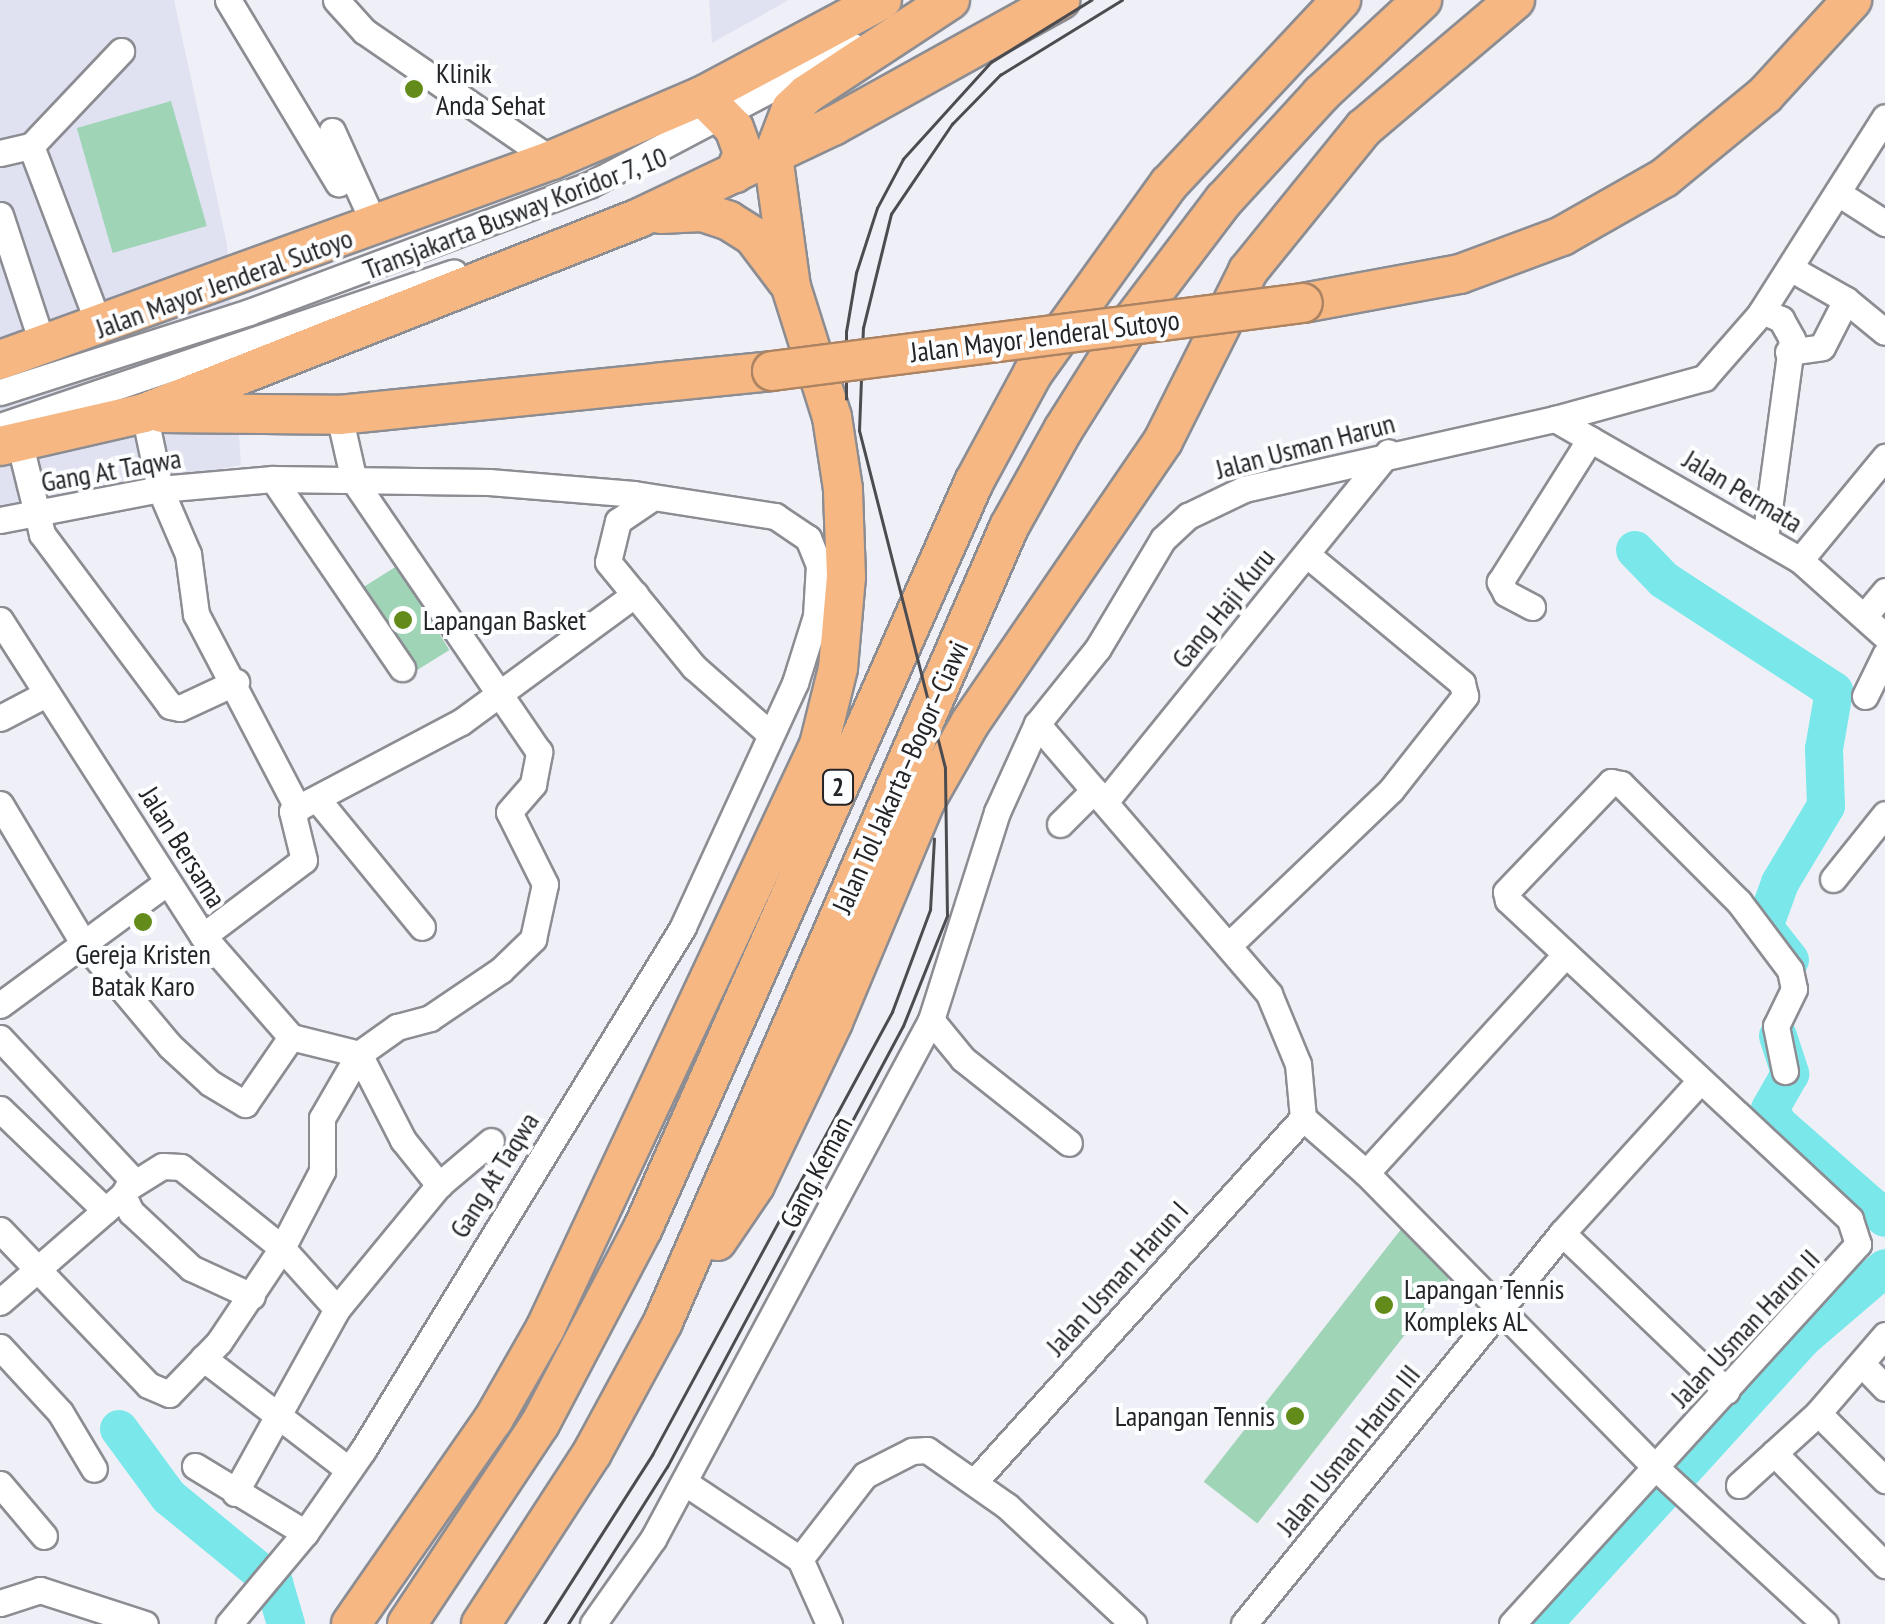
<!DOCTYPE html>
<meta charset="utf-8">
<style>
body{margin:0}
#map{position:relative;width:1885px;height:1624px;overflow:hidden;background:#eff0f7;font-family:"PT Sans Narrow",sans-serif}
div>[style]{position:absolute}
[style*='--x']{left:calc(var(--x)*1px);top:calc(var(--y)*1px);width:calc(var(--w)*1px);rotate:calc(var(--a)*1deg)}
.built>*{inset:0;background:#e1e2f1}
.green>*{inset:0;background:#a0d4b7;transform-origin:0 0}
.river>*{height:38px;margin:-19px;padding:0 19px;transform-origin:19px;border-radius:19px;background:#7ae8eb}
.roads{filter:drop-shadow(2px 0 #8c8d93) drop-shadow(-2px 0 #8c8d93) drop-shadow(0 2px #8c8d93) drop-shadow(0 -2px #8c8d93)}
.minor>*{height:25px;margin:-12.5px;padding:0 12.5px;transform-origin:12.5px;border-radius:12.5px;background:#fff}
.highway>*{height:38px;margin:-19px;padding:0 19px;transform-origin:19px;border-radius:19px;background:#f6b783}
.tram>*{height:2.5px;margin:-1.25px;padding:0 1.25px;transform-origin:1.25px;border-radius:1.25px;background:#4c4c50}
.bridges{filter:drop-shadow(2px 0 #ac8463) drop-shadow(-2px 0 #ac8463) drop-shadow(0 2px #ac8463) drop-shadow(0 -2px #ac8463)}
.highway-bridge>*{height:38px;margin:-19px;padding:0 19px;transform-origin:19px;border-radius:19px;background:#f6b783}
.dots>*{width:28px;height:28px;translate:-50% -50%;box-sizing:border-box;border:5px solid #fdfeff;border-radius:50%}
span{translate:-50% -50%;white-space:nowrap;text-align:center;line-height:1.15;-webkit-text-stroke:8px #fdfeff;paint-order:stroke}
.shield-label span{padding:2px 8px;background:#fdfeff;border:2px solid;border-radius:8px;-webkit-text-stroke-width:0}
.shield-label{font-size:25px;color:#242427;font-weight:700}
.poi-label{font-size:28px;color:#242427}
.left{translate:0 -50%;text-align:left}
.right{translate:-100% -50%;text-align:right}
.street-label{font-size:28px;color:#242427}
</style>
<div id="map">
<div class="built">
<div style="clip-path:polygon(0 0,174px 0,227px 244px,241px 465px,0 510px)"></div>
<div style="clip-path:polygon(709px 0,789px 0,712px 43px)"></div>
</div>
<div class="green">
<div style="left:171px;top:101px;width:130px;height:98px;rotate:74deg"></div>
<div style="left:397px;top:566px;width:99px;height:47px;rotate:58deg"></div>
<div style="left:1402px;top:1228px;width:68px;height:322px;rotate:38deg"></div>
</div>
<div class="river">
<div style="--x:1635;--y:550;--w:42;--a:46"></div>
<div style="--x:1664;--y:580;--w:203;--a:33.1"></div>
<div style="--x:1834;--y:691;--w:59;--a:99.8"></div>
<div style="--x:1824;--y:749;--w:57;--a:88"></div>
<div style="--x:1826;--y:806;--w:90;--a:120.9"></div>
<div style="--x:1780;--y:883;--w:47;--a:110"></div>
<div style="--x:1764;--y:927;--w:42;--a:51.8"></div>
<div style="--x:1778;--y:1036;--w:40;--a:72"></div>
<div style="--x:1790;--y:1074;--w:40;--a:119.7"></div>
<div style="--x:1770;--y:1109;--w:17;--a:62"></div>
<div style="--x:1778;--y:1124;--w:142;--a:41.3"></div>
<div style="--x:119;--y:1429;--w:84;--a:53.7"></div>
<div style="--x:169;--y:1497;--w:136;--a:39.3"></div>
<div style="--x:274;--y:1583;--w:43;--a:73.7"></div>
<div style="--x:1543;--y:1624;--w:385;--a:-47.7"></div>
<div style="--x:1802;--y:1339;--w:109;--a:-40.5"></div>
</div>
<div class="roads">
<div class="minor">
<div style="--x:228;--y:0;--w:214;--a:59"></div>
<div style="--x:336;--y:0;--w:42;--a:47.9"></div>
<div style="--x:364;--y:31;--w:228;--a:34.5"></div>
<div style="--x:332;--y:131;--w:107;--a:65.6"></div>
<div style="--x:31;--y:146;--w:195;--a:69.2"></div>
<div style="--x:0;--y:153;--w:32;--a:-13"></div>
<div style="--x:31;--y:146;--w:131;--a:-46.5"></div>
<div style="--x:1838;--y:193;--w:56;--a:32.6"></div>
<div style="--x:0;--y:215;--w:138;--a:71.8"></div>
<div style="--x:1790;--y:268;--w:64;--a:29.7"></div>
<div style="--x:1846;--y:300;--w:50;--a:39.4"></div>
<div style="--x:1762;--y:311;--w:21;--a:23"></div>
<div style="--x:1781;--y:319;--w:23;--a:61"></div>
<div style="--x:1792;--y:339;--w:202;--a:97.7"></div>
<div style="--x:1788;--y:352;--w:34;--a:-8"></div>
<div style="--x:1822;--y:347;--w:53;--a:-62.9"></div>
<div style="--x:0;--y:392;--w:262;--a:-17.8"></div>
<div style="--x:249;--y:312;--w:363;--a:-20.5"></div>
<div style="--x:589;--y:185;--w:298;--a:-27.8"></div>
<div style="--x:144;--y:413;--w:78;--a:78.1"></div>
<div style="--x:160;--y:489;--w:71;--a:66.7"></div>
<div style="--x:188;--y:554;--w:61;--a:82.4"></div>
<div style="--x:196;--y:614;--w:220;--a:62.4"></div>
<div style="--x:1555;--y:419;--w:283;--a:29.9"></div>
<div style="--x:1800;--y:560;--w:114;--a:41.8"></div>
<div style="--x:0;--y:426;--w:479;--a:-18.7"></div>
<div style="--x:19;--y:441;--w:96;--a:76.1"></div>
<div style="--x:42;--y:534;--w:214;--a:53.3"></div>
<div style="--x:170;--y:706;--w:10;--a:11"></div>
<div style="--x:180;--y:708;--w:62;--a:-24.9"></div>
<div style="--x:273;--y:479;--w:229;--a:55.7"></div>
<div style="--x:652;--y:498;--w:41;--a:145.9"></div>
<div style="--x:618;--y:521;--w:42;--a:103.7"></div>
<div style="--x:608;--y:562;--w:136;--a:50.7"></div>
<div style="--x:694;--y:667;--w:101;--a:41.4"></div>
<div style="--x:0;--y:520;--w:163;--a:-11"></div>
<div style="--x:160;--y:489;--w:113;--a:-5.1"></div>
<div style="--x:273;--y:479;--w:216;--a:0.8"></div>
<div style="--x:489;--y:482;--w:145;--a:4.7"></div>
<div style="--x:634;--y:494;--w:143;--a:8.9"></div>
<div style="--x:775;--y:516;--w:40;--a:34"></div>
<div style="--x:808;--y:538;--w:29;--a:68"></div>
<div style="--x:819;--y:565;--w:51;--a:93.4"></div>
<div style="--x:816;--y:616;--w:70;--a:107.4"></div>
<div style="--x:795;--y:683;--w:268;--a:114.7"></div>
<div style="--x:683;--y:927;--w:613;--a:121.46"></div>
<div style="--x:363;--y:1450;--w:101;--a:124.9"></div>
<div style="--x:305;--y:1533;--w:119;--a:129.9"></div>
<div style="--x:1800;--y:560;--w:134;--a:-50.5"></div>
<div style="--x:1532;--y:607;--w:30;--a:-152"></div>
<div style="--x:1506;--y:593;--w:13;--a:-119"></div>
<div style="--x:1500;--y:582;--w:169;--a:-57.8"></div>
<div style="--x:1866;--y:614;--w:30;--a:-50"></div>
<div style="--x:0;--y:620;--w:376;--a:57.3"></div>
<div style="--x:203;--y:936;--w:134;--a:48.9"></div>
<div style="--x:291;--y:1037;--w:70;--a:14"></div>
<div style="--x:1865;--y:696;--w:46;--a:-64"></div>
<div style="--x:0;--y:718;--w:52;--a:-27.6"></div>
<div style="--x:1037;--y:724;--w:356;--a:49.3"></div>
<div style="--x:1269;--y:994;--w:76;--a:67.5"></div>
<div style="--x:1298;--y:1064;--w:54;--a:84.7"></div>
<div style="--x:1303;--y:1118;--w:84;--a:41.1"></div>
<div style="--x:1366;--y:1173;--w:412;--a:45.5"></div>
<div style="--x:1655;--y:1467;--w:231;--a:42.7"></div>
<div style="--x:318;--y:800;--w:164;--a:50.7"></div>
<div style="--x:1105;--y:802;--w:450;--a:-51"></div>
<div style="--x:0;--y:804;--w:160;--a:59.1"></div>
<div style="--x:82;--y:941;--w:137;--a:50"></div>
<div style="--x:170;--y:1046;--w:54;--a:42.8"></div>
<div style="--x:210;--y:1083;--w:41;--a:31"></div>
<div style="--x:245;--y:1104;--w:81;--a:-55.5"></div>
<div style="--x:1060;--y:824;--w:48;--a:-45"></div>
<div style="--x:1833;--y:879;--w:83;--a:-51.3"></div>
<div style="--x:203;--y:936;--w:126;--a:-37"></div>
<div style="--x:304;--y:860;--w:50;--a:-103.8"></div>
<div style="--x:292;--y:811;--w:191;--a:-27.8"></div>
<div style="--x:461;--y:722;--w:216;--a:-36.3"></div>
<div style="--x:1231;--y:943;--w:221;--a:-43.7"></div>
<div style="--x:1391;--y:790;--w:120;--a:-51.8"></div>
<div style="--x:1465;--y:696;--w:13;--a:-103"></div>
<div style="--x:1462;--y:683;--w:202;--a:-140.4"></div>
<div style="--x:0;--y:1005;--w:206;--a:-36.3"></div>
<div style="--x:931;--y:1020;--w:50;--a:50.6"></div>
<div style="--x:963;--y:1059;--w:135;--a:38.4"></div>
<div style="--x:0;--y:1038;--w:193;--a:46.9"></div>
<div style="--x:132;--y:1179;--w:18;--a:119"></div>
<div style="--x:123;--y:1195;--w:163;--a:139"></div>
<div style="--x:359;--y:1054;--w:97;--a:62.9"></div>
<div style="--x:403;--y:1140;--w:58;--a:51.3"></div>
<div style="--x:439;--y:1185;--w:68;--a:-40.2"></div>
<div style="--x:0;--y:1109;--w:146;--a:43.9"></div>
<div style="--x:1366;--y:1173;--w:295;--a:-47.6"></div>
<div style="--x:132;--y:1185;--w:36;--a:-32"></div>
<div style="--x:163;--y:1166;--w:18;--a:3"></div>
<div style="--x:181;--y:1167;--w:129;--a:38.7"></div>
<div style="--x:282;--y:1248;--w:82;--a:48"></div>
<div style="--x:123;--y:1195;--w:19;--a:65"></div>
<div style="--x:131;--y:1212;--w:82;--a:43"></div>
<div style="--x:191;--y:1268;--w:67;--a:24.7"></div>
<div style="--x:0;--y:1230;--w:214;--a:46.3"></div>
<div style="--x:148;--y:1385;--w:23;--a:23"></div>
<div style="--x:169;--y:1394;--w:72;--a:-46.1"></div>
<div style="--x:219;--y:1342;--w:113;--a:-56.2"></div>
<div style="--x:282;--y:1248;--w:87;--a:-62.5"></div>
<div style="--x:322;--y:1171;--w:53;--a:-90"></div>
<div style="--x:322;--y:1118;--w:74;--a:-60"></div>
<div style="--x:359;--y:1054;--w:47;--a:-35.4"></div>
<div style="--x:397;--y:1027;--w:34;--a:-15"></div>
<div style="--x:430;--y:1018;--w:86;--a:-34.1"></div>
<div style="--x:501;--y:970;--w:45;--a:-44.1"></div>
<div style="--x:533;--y:939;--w:56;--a:-77.7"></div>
<div style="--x:545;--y:884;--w:80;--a:-116.6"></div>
<div style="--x:509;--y:812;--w:37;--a:-49"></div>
<div style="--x:533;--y:784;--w:33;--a:-79"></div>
<div style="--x:539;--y:752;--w:328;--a:-124.3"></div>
<div style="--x:354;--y:481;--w:68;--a:-102.8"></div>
<div style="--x:1562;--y:1233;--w:228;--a:43.8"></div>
<div style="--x:0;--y:1347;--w:88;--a:47.3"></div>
<div style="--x:60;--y:1412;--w:66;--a:59.2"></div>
<div style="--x:203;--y:1358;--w:184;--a:37.5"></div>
<div style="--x:1862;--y:1364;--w:33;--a:46"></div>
<div style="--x:1818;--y:1413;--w:95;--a:45"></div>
<div style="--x:1774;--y:1453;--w:158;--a:45.3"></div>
<div style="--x:195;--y:1466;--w:129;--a:31.3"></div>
<div style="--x:976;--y:1480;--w:488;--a:-47.9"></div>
<div style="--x:684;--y:1482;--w:139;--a:33.6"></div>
<div style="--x:0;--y:1484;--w:68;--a:49.8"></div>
<div style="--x:1739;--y:1485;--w:107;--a:-42.3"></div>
<div style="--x:1818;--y:1413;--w:103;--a:-49.3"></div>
<div style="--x:235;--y:1493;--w:210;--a:-61"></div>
<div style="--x:337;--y:1309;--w:161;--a:-50.6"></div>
<div style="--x:0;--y:1603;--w:42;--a:-18"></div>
<div style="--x:40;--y:1590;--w:110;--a:17.9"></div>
<div style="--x:593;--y:1624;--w:104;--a:-54.8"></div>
<div style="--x:653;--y:1539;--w:589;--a:-61.82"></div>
<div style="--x:931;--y:1020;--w:218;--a:-72.4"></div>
<div style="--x:997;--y:812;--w:97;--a:-65.6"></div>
<div style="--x:1037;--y:724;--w:97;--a:-51.2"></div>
<div style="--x:1098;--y:648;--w:127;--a:-59.2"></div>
<div style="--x:1163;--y:539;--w:34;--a:-43"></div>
<div style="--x:1188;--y:516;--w:62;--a:-25.7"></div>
<div style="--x:1244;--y:489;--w:319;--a:-12.7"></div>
<div style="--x:1555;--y:419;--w:155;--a:-15.4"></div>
<div style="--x:1704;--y:378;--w:85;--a:-48.8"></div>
<div style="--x:1760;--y:314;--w:233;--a:-57.6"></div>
<div style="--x:829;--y:1624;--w:71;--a:-114"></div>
<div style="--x:800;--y:1559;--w:106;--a:-52.3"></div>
<div style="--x:865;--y:1475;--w:53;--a:-27.1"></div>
<div style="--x:912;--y:1451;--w:15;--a:-4"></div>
<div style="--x:927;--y:1450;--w:98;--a:35"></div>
<div style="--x:1007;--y:1506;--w:173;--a:43.1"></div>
<div style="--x:1244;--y:1624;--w:504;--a:-50.88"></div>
<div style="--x:1562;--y:1233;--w:205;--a:-47.8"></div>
<div style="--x:1512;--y:1624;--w:514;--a:-47.68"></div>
<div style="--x:1858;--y:1244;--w:26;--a:-108"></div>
<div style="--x:1850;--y:1219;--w:468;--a:-137"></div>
<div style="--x:1508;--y:900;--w:8;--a:-104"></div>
<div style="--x:1506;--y:892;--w:152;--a:-46.3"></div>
<div style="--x:1611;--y:782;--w:10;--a:11"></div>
<div style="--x:1621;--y:784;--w:167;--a:45"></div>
<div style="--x:1739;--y:902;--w:85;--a:53.1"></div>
<div style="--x:1790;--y:970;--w:19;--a:78"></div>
<div style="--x:1794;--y:989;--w:41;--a:115.9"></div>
<div style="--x:1776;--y:1026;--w:46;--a:78.7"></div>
</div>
<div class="highway">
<div style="--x:702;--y:96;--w:45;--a:45"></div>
<div style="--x:734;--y:128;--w:27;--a:70"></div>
<div style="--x:743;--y:153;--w:22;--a:112"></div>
<div style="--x:661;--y:214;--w:41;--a:-2.8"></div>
<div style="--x:702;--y:212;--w:28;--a:18"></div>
<div style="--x:729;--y:221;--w:28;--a:32"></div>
<div style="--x:753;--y:236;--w:56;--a:52.9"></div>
<div style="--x:1303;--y:303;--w:160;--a:-10.5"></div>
<div style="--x:1460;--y:274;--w:109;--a:-20.4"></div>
<div style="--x:1562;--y:236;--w:117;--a:-29.6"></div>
<div style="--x:1664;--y:178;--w:131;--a:-39.4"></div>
<div style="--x:1765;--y:95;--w:129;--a:-47.5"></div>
<div style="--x:0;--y:360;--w:587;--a:-19.92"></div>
<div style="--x:552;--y:160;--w:163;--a:-23.1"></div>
<div style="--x:702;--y:96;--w:204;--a:-28.1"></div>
<div style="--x:162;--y:413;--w:177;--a:0.6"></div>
<div style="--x:339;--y:415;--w:435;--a:-5.8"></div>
<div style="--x:0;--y:446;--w:148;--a:-12.9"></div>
<div style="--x:144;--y:413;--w:532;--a:-21.5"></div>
<div style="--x:639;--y:218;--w:215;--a:-25.4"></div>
<div style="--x:833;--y:126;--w:260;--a:-29"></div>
<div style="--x:717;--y:1241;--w:68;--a:-55.8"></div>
<div style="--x:755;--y:1185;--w:181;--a:-64.4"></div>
<div style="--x:833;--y:1022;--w:238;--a:-67.3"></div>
<div style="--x:925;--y:802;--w:91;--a:-60.3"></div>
<div style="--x:970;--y:723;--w:342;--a:-55.6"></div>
<div style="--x:1163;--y:441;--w:190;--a:-63.4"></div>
<div style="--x:1248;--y:271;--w:184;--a:-51"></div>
<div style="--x:1364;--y:128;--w:198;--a:-40.3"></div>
<div style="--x:351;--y:1624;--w:249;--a:-55.2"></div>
<div style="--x:493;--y:1420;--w:105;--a:-60.3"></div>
<div style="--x:545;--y:1329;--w:645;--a:-64.87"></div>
<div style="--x:819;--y:745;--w:79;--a:-76.1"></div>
<div style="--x:838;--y:668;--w:91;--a:-85"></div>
<div style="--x:846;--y:577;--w:88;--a:-92"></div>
<div style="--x:843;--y:489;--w:73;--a:-98.7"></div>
<div style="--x:832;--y:417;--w:136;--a:-107.5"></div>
<div style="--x:791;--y:287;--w:132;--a:-97.8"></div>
<div style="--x:773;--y:156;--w:50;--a:-69"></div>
<div style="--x:791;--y:109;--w:22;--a:-43"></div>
<div style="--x:807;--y:94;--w:171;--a:-33.3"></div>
<div style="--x:407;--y:1624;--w:240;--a:-56.4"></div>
<div style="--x:540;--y:1424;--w:221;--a:-62.3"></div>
<div style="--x:643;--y:1228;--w:816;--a:-66.07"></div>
<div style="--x:974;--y:482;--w:124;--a:-61.6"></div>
<div style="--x:1033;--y:373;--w:233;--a:-54.3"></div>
<div style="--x:1169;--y:184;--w:252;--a:-46.9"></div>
<div style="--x:481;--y:1624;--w:204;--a:-57"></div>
<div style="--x:592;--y:1453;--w:149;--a:-61.5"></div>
<div style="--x:663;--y:1322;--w:867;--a:-66.48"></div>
<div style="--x:1009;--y:527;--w:111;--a:-60.9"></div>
<div style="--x:1063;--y:430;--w:129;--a:-57.7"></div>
<div style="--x:1132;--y:321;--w:152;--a:-52.8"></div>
<div style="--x:1224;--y:200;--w:144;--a:-47.5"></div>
<div style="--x:1321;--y:94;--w:138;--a:-42.9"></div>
</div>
</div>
<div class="tram">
<div style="--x:846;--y:399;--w:67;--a:-90"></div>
<div style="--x:846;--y:332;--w:60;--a:-80.4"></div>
<div style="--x:856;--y:273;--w:68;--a:-72.1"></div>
<div style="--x:877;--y:208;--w:55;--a:-62"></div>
<div style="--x:903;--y:159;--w:131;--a:-47.8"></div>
<div style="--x:991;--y:62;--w:118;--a:-31.8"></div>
<div style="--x:544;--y:1624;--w:201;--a:-57.4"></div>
<div style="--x:652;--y:1455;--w:504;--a:-61.55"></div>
<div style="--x:892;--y:1012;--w:109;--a:-69.6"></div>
<div style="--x:930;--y:910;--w:71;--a:-86.8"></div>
<div style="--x:568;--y:1624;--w:186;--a:-57.8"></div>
<div style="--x:667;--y:1467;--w:500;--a:-61.85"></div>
<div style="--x:903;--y:1026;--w:118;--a:-68.2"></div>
<div style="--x:947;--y:916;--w:148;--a:-90.8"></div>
<div style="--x:945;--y:768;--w:348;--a:-104.3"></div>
<div style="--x:859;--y:431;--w:103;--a:-87.8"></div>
<div style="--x:863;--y:328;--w:117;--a:-76.2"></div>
<div style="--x:891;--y:214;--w:109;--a:-55.9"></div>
<div style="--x:952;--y:124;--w:69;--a:-45.6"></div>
<div style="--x:1000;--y:75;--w:143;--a:-31.6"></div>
</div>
<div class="bridges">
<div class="highway-bridge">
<div style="--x:772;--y:371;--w:535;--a:-7.3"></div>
</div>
</div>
<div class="dots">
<div style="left:414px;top:89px;background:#628b19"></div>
<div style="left:403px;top:620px;background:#628b19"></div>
<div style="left:143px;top:922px;background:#628b19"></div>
<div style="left:1384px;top:1305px;background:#628b19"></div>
<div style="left:1295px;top:1416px;background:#628b19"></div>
</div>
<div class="shield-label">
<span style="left:838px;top:787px">2</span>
</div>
<div class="poi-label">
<span class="left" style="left:436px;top:89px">Klinik<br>Anda Sehat</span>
<span class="left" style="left:423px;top:620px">Lapangan Basket</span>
<span style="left:143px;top:970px">Gereja Kristen<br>Batak Karo</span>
<span class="left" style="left:1404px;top:1305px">Lapangan Tennis<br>Kompleks AL</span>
<span class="right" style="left:1275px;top:1416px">Lapangan Tennis</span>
</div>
<div class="street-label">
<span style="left:515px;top:213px;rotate:-21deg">Transjakarta Busway Koridor 7, 10</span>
<span style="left:224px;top:283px;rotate:-20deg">Jalan Mayor Jenderal Sutoyo</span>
<span style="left:1045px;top:336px;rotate:-7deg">Jalan Mayor Jenderal Sutoyo</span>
<span style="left:1305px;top:446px;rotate:-15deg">Jalan Usman Harun</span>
<span style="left:111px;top:470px;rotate:-10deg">Gang At Taqwa</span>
<span style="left:1743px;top:491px;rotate:31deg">Jalan Permata</span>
<span style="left:1223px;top:608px;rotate:-51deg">Gang Haji Kuru</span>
<span style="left:900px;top:777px;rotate:-66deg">Jalan Tol Jakarta–Bogor–Ciawi</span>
<span style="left:183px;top:847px;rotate:58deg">Jalan Bersama</span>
<span style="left:816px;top:1172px;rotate:-62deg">Gang Keman</span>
<span style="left:494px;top:1175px;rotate:-58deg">Gang At Taqwa</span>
<span style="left:1117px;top:1278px;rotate:-48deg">Jalan Usman Harun I</span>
<span style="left:1745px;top:1328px;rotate:-47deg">Jalan Usman Harun II</span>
<span style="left:1348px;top:1450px;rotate:-51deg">Jalan Usman Harun III</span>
</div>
</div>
